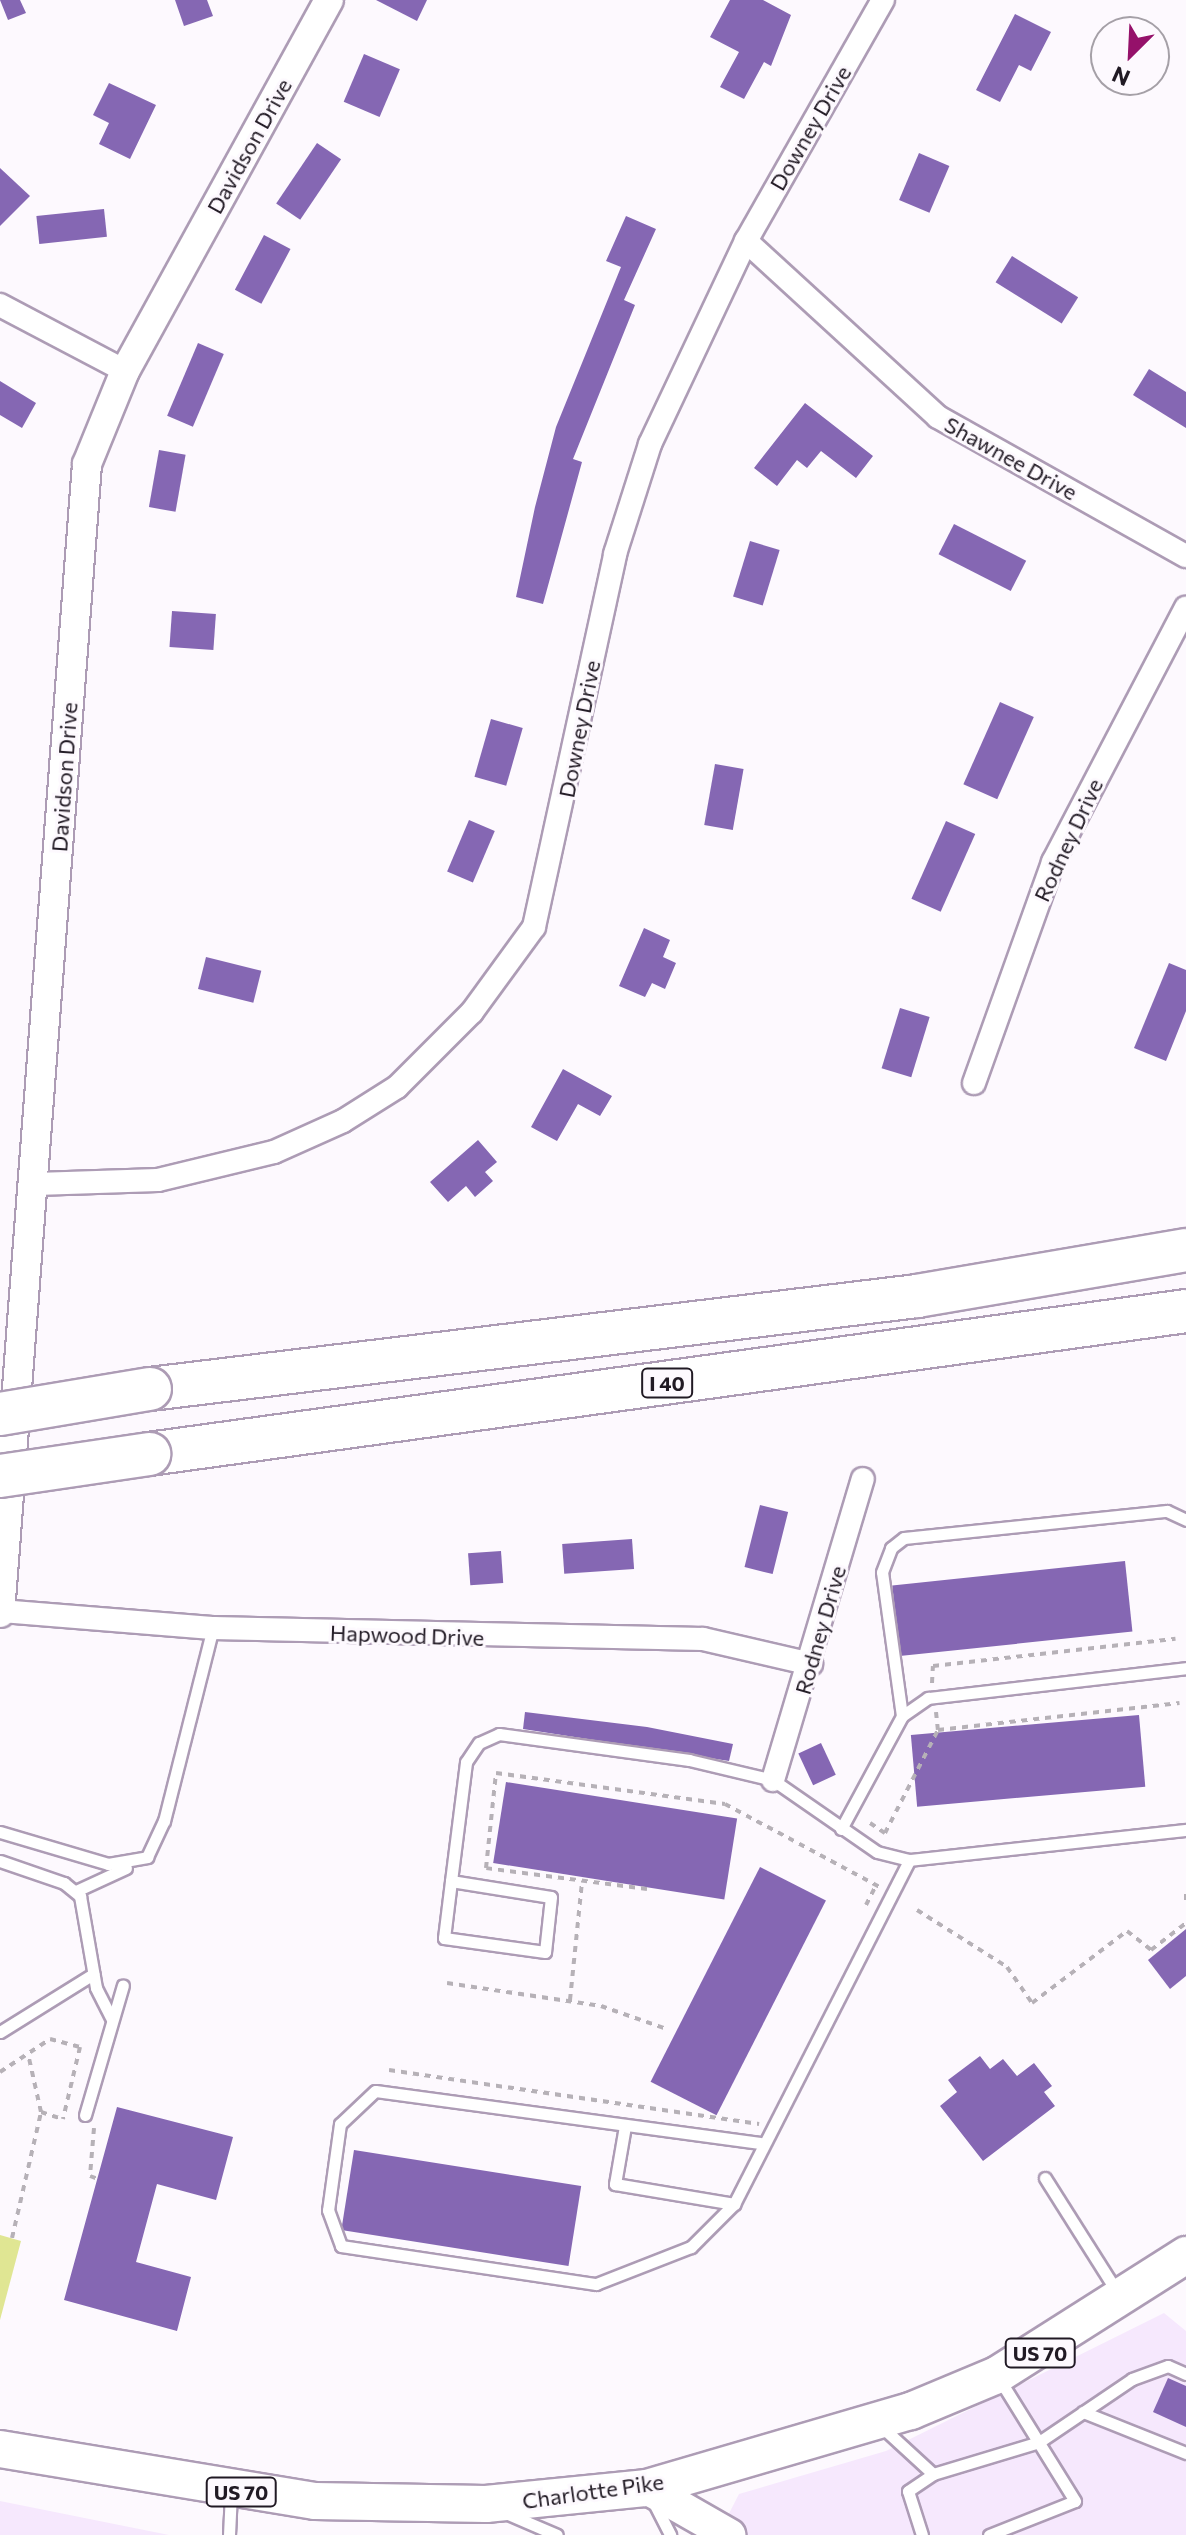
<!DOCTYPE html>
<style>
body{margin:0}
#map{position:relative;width:1186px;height:2535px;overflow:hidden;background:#fdf9fe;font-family:Commissioner,sans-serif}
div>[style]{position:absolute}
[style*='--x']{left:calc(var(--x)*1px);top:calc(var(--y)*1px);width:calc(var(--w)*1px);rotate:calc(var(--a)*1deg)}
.built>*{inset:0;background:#f6e8fd}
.green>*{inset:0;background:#e0e693}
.building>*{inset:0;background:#8567b3;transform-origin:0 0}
.path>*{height:4px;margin-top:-2px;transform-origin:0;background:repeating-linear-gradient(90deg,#b6b1b7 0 6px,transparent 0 12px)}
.roads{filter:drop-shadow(2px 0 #ad9cb5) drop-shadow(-2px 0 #ad9cb5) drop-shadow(0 2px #ad9cb5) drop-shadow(0 -2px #ad9cb5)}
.service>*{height:11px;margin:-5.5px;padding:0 5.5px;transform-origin:5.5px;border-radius:5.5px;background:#fff}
.minor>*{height:22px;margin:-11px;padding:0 11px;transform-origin:11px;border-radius:11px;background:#fff}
.tertiary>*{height:28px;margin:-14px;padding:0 14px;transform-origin:14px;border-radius:14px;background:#fff}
.secondary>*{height:32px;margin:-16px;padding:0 16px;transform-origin:16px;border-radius:16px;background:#fff}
.primary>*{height:36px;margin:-18px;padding:0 18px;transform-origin:18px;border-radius:18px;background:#fff}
.motorway>*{height:42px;margin:-21px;padding:0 21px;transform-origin:21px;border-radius:21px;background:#fff}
.bridges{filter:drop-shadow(2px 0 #ad9cb5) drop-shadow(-2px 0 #ad9cb5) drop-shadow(0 2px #ad9cb5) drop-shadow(0 -2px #ad9cb5)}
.motorway-bridge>*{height:42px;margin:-21px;padding:0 21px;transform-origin:21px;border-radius:21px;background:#fff}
span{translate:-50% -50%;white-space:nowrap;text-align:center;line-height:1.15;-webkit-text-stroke:6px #fdf9fe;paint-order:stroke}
.shield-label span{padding:2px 6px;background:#fdf9fe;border:2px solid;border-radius:6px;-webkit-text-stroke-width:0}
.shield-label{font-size:20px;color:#211a24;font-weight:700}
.street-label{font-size:22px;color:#211a24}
.north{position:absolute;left:1090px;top:16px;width:80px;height:80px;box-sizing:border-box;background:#fdf9fe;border:2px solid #a5a0a7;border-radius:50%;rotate:204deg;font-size:22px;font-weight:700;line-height:32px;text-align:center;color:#211a24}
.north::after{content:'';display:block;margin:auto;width:28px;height:36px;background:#95116a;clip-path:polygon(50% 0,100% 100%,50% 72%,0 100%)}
</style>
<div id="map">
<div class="built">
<div style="clip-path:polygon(1164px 2313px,1186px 2331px,1186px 2535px,718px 2535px,739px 2494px,886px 2451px)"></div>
<div style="clip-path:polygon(0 2501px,169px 2535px,0 2535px)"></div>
</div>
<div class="green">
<div style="clip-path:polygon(0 2235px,21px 2241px,0 2320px)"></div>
</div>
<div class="building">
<div style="clip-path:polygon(0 0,20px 0,26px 13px,8px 20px)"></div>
<div style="clip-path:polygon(175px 0,207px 0,213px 16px,184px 26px)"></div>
<div style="clip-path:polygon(376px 0,427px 0,417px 21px)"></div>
<div style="clip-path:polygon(730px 0,763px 0,791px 15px,771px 66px,764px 62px,744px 99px,720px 87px,739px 52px,710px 37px)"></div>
<div style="clip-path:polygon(1015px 14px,1051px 32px,1031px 71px,1019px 65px,1000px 102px,976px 90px)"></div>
<div style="left:364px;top:54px;width:39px;height:52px;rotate:23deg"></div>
<div style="clip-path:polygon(109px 83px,156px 105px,130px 159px,99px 144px,109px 123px,93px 115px)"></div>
<div style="left:317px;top:143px;width:29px;height:73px;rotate:34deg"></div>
<div style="left:919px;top:153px;width:33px;height:51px;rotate:23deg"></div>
<div style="clip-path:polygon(0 168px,30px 196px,0 226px)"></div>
<div style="left:104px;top:209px;width:28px;height:68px;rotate:84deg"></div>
<div style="clip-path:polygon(626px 216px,656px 229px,624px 300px,635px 305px,573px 459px,582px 462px,543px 604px,516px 597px,535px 507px,556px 427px,621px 267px,606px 261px)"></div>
<div style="left:264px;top:235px;width:30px;height:62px;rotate:28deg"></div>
<div style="left:1012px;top:256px;width:78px;height:31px;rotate:32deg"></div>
<div style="left:198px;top:343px;width:28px;height:79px;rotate:23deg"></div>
<div style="clip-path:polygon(1149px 369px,1186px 392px,1186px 428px,1133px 395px)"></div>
<div style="clip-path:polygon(0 381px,36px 403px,22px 428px,0 415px)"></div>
<div style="clip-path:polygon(805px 403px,873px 456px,856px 478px,821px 451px,807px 468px,797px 460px,777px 486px,754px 468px)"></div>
<div style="left:159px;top:450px;width:27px;height:58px;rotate:10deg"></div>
<div style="left:954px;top:524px;width:81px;height:34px;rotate:27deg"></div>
<div style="left:750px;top:541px;width:31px;height:58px;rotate:17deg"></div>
<div style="left:172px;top:611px;width:44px;height:36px;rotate:4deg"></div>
<div style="left:1000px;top:702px;width:37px;height:90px;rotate:24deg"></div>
<div style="left:491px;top:719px;width:33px;height:60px;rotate:16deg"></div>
<div style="left:715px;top:764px;width:29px;height:62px;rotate:10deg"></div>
<div style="left:469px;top:820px;width:28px;height:56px;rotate:23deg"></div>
<div style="left:946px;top:821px;width:32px;height:85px;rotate:24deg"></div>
<div style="clip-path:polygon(644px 928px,670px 940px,663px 957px,676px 963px,665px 989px,652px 983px,645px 997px,619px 986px)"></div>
<div style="left:206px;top:957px;width:57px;height:33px;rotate:14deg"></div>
<div style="clip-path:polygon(1169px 963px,1186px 970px,1186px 1011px,1166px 1061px,1134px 1048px)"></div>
<div style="left:900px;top:1008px;width:31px;height:63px;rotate:17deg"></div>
<div style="clip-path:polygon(563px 1069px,612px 1096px,600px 1116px,578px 1104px,557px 1141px,531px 1127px)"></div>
<div style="clip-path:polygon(478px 1140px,497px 1162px,485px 1172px,493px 1181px,475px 1197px,466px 1186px,448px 1202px,430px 1182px)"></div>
<div style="left:760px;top:1505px;width:29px;height:64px;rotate:14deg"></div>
<div style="left:632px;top:1539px;width:30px;height:70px;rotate:86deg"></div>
<div style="left:501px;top:1551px;width:32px;height:33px;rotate:86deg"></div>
<div style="left:1125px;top:1561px;width:71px;height:234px;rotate:84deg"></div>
<div style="clip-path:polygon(525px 1712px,647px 1727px,733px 1744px,729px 1761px,523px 1729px)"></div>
<div style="left:1139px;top:1715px;width:72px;height:229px;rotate:85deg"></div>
<div style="left:821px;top:1743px;width:35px;height:25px;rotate:65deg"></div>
<div style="left:506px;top:1782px;width:234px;height:82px;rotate:9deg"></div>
<div style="left:760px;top:1867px;width:74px;height:241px;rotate:27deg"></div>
<div style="clip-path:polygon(1186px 1929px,1186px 1976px,1170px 1989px,1148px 1960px)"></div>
<div style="clip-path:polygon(980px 2056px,990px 2069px,1003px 2059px,1017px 2076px,1034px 2063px,1052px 2086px,1044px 2092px,1055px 2106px,983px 2161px,940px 2106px,957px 2092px,948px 2080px)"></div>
<div style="clip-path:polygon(117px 2107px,233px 2137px,216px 2200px,157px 2184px,136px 2262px,191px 2277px,177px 2331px,64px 2300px)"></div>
<div style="left:354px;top:2150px;width:230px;height:81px;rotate:9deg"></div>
<div style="clip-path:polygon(1168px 2378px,1186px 2386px,1186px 2427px,1153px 2412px)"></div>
</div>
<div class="path">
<div style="--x:932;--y:1683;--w:17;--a:-87"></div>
<div style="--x:933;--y:1666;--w:244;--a:-6.4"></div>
<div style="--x:936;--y:1712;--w:18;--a:84"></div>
<div style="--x:870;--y:1823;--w:18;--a:34"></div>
<div style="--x:885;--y:1833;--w:116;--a:-62.8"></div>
<div style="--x:938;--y:1730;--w:243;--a:-6.4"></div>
<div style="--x:647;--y:1889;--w:162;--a:-172.6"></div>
<div style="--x:486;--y:1868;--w:96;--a:-84"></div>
<div style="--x:496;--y:1773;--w:231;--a:7.7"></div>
<div style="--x:725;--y:1804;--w:176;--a:28.2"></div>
<div style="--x:1186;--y:1894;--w:10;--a:90"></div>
<div style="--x:866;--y:1905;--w:22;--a:-63"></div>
<div style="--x:917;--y:1910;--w:107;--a:32.3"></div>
<div style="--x:1007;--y:1967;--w:44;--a:55.2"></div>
<div style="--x:1032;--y:2003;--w:119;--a:-37.2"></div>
<div style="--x:1127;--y:1931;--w:31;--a:38"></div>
<div style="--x:1151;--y:1950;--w:44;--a:-37.6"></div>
<div style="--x:447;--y:1983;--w:156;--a:8.5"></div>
<div style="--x:601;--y:2006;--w:70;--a:19.2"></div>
<div style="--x:570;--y:2000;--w:120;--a:-84.2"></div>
<div style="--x:389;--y:2070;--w:374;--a:8.3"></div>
<div style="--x:0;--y:2072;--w:60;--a:-33.4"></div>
<div style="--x:50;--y:2039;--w:31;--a:15"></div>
<div style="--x:80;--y:2047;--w:74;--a:103.3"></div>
<div style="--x:41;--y:2112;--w:22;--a:18"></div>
<div style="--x:94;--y:2128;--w:48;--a:94.8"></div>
<div style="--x:90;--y:2176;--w:9;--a:21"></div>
<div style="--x:12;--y:2238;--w:129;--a:-77"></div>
<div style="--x:41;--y:2112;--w:59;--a:-102.6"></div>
</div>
<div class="roads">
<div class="service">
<div style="--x:902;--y:1716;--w:145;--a:-97.9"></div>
<div style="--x:882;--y:1572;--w:26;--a:-69"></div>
<div style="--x:891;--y:1548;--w:16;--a:-38"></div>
<div style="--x:904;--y:1538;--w:264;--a:-5.9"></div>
<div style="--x:1167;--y:1511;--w:21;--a:25"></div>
<div style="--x:841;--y:1829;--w:128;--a:-61.6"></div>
<div style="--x:902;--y:1716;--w:32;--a:-35"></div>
<div style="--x:928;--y:1698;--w:260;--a:-6.6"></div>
<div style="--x:0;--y:1832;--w:113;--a:16.5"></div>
<div style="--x:108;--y:1864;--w:40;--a:-10"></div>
<div style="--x:147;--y:1857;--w:40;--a:-65"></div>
<div style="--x:164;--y:1821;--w:199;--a:-75.8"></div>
<div style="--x:0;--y:1861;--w:68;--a:19"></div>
<div style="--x:64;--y:1883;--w:21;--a:39"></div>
<div style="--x:80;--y:1896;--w:93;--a:80.1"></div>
<div style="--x:96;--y:1988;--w:35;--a:63"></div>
<div style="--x:451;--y:1881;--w:101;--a:9.1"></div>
<div style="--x:551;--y:1897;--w:55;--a:96.2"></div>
<div style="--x:545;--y:1952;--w:102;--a:-172.1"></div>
<div style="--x:444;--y:1938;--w:57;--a:-83"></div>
<div style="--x:451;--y:1881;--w:120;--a:-82.8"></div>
<div style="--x:466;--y:1762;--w:23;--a:-56"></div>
<div style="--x:479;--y:1743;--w:22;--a:-24"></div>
<div style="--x:499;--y:1734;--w:192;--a:7.8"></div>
<div style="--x:689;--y:1760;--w:86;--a:13.4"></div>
<div style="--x:773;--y:1780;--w:126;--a:34.7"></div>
<div style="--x:877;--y:1852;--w:33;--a:14"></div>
<div style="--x:909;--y:1860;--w:279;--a:-6.2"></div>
<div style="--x:76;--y:1891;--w:55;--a:-24.7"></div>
<div style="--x:0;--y:2032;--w:110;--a:-31.9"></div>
<div style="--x:85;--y:2115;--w:135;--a:-73.7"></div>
<div style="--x:625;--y:2126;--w:59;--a:99.8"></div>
<div style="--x:615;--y:2184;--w:121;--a:9.5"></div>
<div style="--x:760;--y:2143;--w:388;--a:-172.3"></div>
<div style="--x:375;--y:2091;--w:48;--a:136.7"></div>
<div style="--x:340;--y:2124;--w:87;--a:97.9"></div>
<div style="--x:328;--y:2210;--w:38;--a:70"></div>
<div style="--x:341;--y:2246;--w:258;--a:8.5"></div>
<div style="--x:596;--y:2284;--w:102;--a:-21.3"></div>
<div style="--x:691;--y:2247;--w:61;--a:-45"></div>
<div style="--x:734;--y:2204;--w:386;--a:-63"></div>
<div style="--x:1045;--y:2178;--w:135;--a:57.7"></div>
<div style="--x:1083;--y:2412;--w:111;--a:21.7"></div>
<div style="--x:883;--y:2428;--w:68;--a:42.6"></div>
<div style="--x:654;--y:2503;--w:36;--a:63"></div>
<div style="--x:508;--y:2514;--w:53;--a:23.2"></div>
<div style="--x:229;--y:2535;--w:43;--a:-87.3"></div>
<div style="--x:922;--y:2535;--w:46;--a:-107.7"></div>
<div style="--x:908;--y:2491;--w:30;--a:-34"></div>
<div style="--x:933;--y:2474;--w:111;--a:-16.8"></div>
<div style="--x:1039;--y:2442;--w:112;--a:-34.1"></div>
<div style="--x:1132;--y:2379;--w:38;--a:-20"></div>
<div style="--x:1168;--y:2366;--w:20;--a:24"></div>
<div style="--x:989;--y:2535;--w:92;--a:-21.6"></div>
<div style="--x:1075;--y:2501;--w:142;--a:-121.8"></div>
</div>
<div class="minor">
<div style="--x:746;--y:241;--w:260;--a:42.5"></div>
<div style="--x:938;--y:417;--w:284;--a:29.3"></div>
<div style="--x:0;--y:305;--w:141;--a:27.8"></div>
<div style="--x:974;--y:1083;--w:235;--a:-70.3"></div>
<div style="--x:1053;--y:862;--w:287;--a:-62.4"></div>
<div style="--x:36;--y:1184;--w:122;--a:-1.9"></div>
<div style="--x:158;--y:1180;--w:119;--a:-13.6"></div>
<div style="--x:274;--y:1152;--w:76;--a:-24.2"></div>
<div style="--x:343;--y:1121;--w:64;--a:-32.2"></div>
<div style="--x:397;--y:1087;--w:106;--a:-45"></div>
<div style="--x:472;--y:1012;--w:105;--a:-53.9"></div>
<div style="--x:534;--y:927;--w:382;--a:-77.7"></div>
<div style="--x:615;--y:554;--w:115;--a:-72.3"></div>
<div style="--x:650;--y:444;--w:225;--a:-64.7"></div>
<div style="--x:746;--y:241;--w:277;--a:-60.4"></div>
<div style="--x:1;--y:1611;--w:213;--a:4.6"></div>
<div style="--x:213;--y:1628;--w:490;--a:1.3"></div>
<div style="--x:703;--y:1639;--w:111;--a:13"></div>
<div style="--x:773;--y:1780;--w:314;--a:-73.4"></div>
</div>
<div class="tertiary">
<div style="--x:0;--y:1613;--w:1152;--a:-85.67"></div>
<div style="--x:87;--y:464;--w:100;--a:-67.8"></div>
<div style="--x:125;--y:371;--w:423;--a:-61.2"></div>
</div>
<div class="secondary">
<div style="--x:647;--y:2488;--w:95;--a:29.8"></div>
</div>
<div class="primary">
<div style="--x:0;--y:2449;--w:319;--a:9.4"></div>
<div style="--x:315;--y:2501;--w:171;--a:1"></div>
<div style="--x:486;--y:2504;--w:162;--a:-5.7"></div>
<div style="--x:647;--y:2488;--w:275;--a:-16.3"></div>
<div style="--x:911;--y:2411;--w:93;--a:-22.7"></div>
<div style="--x:997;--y:2375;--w:224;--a:-32.4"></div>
</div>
<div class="motorway">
<div style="--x:150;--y:1389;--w:773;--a:-6.91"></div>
<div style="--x:917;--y:1296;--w:273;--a:-9.7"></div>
<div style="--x:149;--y:1454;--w:1047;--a:-7.85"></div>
</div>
</div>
<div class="bridges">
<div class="motorway-bridge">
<div style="--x:0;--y:1414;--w:152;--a:-9.5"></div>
<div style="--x:0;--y:1476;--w:151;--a:-8.4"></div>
</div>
</div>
<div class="shield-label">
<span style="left:667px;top:1383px">I 40</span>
<span style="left:1040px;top:2353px">US 70</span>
<span style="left:241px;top:2492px">US 70</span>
</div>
<div class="street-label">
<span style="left:810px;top:128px;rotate:-60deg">Downey Drive</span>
<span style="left:249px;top:146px;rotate:-61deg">Davidson Drive</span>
<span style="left:1011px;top:458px;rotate:29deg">Shawnee Drive</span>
<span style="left:579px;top:729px;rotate:-79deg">Downey Drive</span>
<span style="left:64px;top:777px;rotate:-86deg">Davidson Drive</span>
<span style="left:1068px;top:840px;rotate:-65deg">Rodney Drive</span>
<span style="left:820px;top:1630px;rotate:-74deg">Rodney Drive</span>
<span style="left:407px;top:1635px;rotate:2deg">Hapwood Drive</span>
<span style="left:593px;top:2491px;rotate:-8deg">Charlotte Pike</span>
</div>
<div class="north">N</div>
</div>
